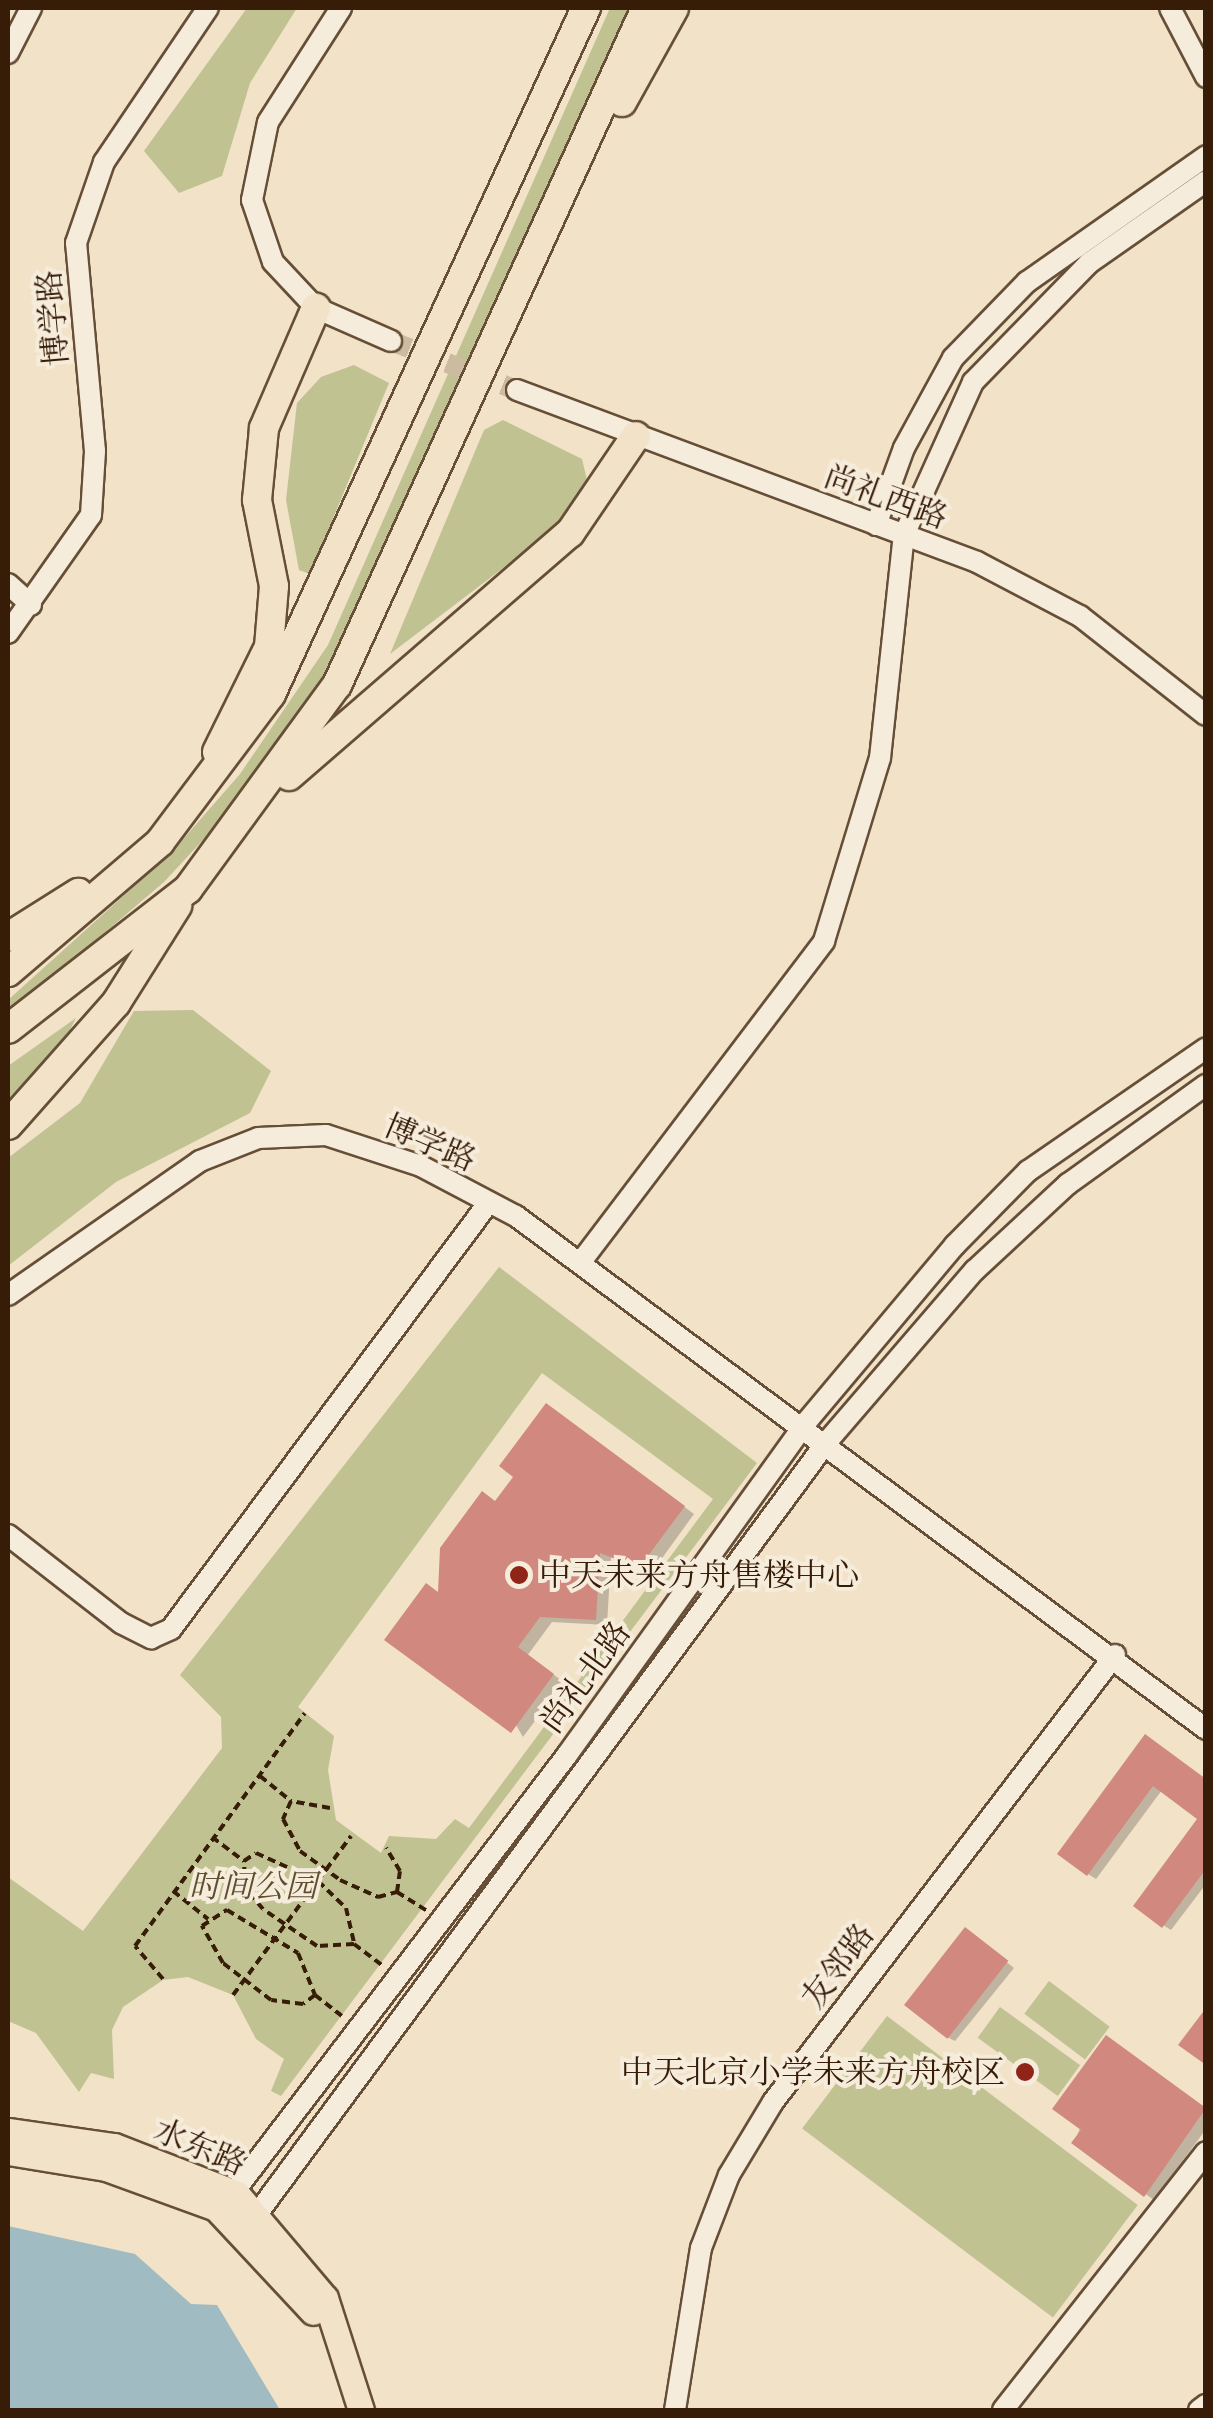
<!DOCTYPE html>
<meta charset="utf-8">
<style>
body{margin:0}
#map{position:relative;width:1213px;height:2418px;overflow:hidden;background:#f1e2c8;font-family:"Gentium Book Plus","Noto Serif SC",serif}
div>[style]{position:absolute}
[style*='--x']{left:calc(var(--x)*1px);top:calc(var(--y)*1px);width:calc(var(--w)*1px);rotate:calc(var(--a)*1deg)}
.green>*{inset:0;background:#c0c292;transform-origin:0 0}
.water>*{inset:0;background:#a0bbc1}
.shadow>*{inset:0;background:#0003}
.building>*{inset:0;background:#d0887f;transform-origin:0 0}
.minor-tunnel>*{height:20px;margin-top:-10px;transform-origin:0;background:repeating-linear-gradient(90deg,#ccbba1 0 20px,transparent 0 30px)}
.path>*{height:4px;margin-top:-2px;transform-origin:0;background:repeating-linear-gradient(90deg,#371d07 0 8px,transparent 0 13px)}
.roads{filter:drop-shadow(2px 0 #664e37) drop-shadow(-2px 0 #664e37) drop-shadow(0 2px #664e37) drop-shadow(0 -2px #664e37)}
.minor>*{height:20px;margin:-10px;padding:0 10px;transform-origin:10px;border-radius:10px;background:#f6ecdb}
.major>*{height:25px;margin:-12.5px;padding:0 12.5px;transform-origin:12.5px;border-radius:12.5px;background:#f1e2c8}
.highway>*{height:28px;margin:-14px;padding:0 14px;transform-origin:14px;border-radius:14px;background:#f1e2c8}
.dots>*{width:28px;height:28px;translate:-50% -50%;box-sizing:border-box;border:5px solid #f6ecdb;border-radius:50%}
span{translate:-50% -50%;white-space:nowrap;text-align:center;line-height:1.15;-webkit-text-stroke:8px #f6ecdb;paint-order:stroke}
.street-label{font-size:32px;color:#371d07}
.poi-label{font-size:32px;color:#371d07}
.left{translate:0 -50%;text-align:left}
.right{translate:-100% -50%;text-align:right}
.park-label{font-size:32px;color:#604f31;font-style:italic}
.frame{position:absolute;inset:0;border:10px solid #371d07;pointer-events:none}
</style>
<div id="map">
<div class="green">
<div style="clip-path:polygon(247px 8px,297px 8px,250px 83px,222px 176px,179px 193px,144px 151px)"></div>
<div style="clip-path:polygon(610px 8px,629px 8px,368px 599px,317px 686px,241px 799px,164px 882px,8px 1015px,8px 1000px,171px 853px,240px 774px,328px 645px)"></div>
<div style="clip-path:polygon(354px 365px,389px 383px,310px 574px,299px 570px,286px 500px,297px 403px,321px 377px)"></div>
<div style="clip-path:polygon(503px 420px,582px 459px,587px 480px,561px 524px,390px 654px,484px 430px)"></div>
<div style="clip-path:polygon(193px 1010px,271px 1071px,250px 1113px,116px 1182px,8px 1266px,8px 1158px,80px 1103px,134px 1011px)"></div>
<div style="clip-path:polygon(76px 1018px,57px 1055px,8px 1103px,8px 1066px)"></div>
<div style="clip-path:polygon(evenodd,499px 1267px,757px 1463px,281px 2096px,271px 2091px,284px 2059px,256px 2039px,233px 1995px,188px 1977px,163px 1980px,123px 2007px,112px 2030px,114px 2079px,91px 2073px,79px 2092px,36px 2033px,8px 2021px,8px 1877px,83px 1931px,222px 1748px,221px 1717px,180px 1675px,499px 1267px,542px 1373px,713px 1499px,469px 1828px,455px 1819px,436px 1839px,389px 1836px,381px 1853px,336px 1820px,328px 1770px,334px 1736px,298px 1707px,542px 1373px)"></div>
<div style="left:1049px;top:1981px;width:76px;height:41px;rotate:37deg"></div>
<div style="left:1000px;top:2007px;width:99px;height:38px;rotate:36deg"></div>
<div style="left:887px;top:2016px;width:314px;height:141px;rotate:37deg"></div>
</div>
<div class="water">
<div style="clip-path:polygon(8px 2226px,135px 2254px,191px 2304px,217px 2305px,280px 2410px,8px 2410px)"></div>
</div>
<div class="shadow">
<div style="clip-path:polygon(557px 1413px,694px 1514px,652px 1572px,611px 1557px,607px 1625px,552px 1622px,527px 1656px,564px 1682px,523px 1737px,440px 1594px)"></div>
<div style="clip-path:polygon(1146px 1738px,1206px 1780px,1206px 1884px,1171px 1930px,1163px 1925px,1201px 1818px,1162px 1790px,1096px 1879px,1088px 1874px)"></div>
<div style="clip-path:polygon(973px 1935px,1014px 1968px,955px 2041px,947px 2037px)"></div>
<div style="clip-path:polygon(1114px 2043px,1206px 2110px,1206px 2129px,1154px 2200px,1074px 2143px)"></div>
</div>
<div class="building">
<div style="clip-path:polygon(546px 1403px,685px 1506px,639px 1568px,600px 1553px,596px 1620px,540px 1617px,518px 1647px,554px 1674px,511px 1733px,384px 1640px,426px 1583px,438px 1592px,440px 1548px,482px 1491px,495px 1501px,513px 1477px,499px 1466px)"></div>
<div style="clip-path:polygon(1145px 1734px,1206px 1779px,1206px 1869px,1162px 1928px,1133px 1906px,1197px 1819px,1153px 1786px,1087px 1876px,1057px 1854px)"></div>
<div style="left:965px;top:1927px;width:55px;height:99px;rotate:38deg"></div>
<div style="clip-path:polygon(1206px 2008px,1206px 2065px,1178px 2045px)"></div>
<div style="clip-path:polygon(1106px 2035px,1206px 2108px,1144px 2197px,1071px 2143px,1081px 2130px,1052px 2109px)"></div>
</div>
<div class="minor-tunnel">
<div style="--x:391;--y:341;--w:135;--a:21.3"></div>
</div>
<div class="path">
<div style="--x:260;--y:1776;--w:40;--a:39"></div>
<div style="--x:330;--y:1808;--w:40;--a:-170"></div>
<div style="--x:291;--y:1801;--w:20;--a:114"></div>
<div style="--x:283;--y:1819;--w:36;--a:62"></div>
<div style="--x:300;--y:1851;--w:49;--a:35.9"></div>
<div style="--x:340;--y:1880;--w:42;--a:24.1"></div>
<div style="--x:378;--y:1897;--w:20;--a:-15"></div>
<div style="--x:397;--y:1892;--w:21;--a:-82"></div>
<div style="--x:400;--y:1871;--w:27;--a:-121"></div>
<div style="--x:212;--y:1837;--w:40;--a:37"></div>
<div style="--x:256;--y:1853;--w:68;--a:24.3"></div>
<div style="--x:318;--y:1881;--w:39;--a:44"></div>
<div style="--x:346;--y:1908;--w:37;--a:77"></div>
<div style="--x:354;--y:1944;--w:37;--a:177"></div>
<div style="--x:317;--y:1946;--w:65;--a:-145.6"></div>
<div style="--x:263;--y:1909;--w:28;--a:-131"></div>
<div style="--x:245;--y:1888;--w:27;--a:-92"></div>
<div style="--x:244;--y:1861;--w:14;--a:-34"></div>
<div style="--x:173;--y:1891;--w:45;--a:38.7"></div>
<div style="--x:397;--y:1892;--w:36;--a:32"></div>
<div style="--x:227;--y:1910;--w:83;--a:31.2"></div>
<div style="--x:298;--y:1953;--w:45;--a:68"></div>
<div style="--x:315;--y:1995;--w:15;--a:143"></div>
<div style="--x:303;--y:2004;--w:32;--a:-173"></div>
<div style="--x:271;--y:2000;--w:61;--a:-142.4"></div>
<div style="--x:223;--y:1963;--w:43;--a:-119.6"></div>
<div style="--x:202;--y:1926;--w:30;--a:-33"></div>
<div style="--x:354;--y:1944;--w:35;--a:37"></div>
<div style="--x:163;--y:1979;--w:43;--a:-130.3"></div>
<div style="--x:135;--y:1946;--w:288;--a:-53.9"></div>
<div style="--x:233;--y:1995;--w:198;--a:-53.4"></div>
<div style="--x:315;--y:1995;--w:34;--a:38"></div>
</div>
<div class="roads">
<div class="minor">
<div style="--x:341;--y:8;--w:135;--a:122.6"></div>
<div style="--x:268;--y:122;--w:80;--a:101.6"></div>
<div style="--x:252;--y:200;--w:65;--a:71.3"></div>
<div style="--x:273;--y:262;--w:63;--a:46.9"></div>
<div style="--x:316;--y:308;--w:82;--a:23.7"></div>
<div style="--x:1170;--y:8;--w:78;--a:62.4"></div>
<div style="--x:8;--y:53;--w:51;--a:-62.9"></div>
<div style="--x:517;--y:390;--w:491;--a:20.5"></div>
<div style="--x:977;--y:562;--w:116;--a:27.7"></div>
<div style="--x:1080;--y:616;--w:160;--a:38.2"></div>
<div style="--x:876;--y:525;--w:82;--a:-70"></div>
<div style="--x:904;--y:448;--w:102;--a:-61.4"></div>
<div style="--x:953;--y:358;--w:106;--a:-45.8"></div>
<div style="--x:1027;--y:282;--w:219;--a:-35.1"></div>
<div style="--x:8;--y:584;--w:31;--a:42"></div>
<div style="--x:8;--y:633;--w:144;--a:-54.9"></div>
<div style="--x:91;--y:515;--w:64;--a:-86.4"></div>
<div style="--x:95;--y:451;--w:209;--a:-95.2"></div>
<div style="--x:76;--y:243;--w:86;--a:-70.9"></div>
<div style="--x:104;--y:162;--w:186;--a:-56"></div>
<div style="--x:580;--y:1263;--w:404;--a:-52.8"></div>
<div style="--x:824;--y:941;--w:191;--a:-73"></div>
<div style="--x:880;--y:758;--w:224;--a:-83.9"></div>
<div style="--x:904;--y:535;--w:168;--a:-65.7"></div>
<div style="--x:973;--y:382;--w:166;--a:-45.7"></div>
<div style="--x:1089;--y:263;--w:143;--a:-35"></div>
<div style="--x:8;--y:1295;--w:234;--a:-34.9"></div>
<div style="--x:200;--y:1161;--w:62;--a:-21.6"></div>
<div style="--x:258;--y:1138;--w:68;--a:-2.5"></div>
<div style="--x:326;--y:1135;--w:100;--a:18.1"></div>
<div style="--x:421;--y:1166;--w:107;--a:27.8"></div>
<div style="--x:516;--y:1216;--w:860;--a:36.63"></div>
<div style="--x:8;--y:1535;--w:143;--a:37.9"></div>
<div style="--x:121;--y:1623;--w:34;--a:27"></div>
<div style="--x:151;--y:1638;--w:22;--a:-24"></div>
<div style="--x:171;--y:1629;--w:532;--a:-53.32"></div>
<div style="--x:227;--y:2201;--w:561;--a:-52.68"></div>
<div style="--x:567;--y:1755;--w:405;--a:-54.3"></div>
<div style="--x:803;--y:1426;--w:236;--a:-50"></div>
<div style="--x:955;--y:1245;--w:104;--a:-45.4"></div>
<div style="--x:1028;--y:1171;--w:216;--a:-34.6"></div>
<div style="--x:249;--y:2225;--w:972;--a:-53.58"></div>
<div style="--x:826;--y:1443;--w:228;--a:-49.3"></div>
<div style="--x:975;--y:1270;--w:127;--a:-42.8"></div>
<div style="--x:1068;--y:1184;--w:170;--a:-35.7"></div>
<div style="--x:675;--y:2410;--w:164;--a:-80.9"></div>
<div style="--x:701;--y:2248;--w:78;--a:-69"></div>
<div style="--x:729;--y:2175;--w:85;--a:-58.9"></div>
<div style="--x:773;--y:2102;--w:563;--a:-52.58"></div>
<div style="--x:1003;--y:2410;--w:328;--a:-51.8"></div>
<div style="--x:1199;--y:2410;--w:9;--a:-36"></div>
</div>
<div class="major">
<div style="--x:8;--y:2131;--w:107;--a:8.1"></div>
<div style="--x:114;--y:2146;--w:132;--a:21.3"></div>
<div style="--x:237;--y:2194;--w:136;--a:49.8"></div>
<div style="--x:325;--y:2298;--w:118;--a:72.2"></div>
<div style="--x:8;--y:2152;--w:99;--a:9.3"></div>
<div style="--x:106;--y:2168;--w:117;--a:20"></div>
<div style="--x:216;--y:2208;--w:142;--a:47"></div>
</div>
<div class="highway">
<div style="--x:622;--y:102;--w:107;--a:-61"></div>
<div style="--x:217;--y:752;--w:117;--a:-63.7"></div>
<div style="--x:269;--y:647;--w:61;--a:-85.3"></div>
<div style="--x:274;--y:586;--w:88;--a:-101.2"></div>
<div style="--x:257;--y:500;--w:72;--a:-84.4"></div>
<div style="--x:264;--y:428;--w:131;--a:-66.6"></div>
<div style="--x:289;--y:776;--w:371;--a:-40.9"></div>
<div style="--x:570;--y:533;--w:117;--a:-55.8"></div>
<div style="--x:8;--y:937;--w:83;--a:-32.2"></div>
<div style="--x:8;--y:972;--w:200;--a:-40.5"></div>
<div style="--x:160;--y:842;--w:185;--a:-53.1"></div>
<div style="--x:271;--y:694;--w:755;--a:-65.34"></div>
<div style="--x:8;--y:1029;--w:228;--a:-37.9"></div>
<div style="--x:188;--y:889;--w:253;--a:-53.9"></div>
<div style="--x:337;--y:685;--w:744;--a:-65.47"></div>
<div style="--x:8;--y:1125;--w:163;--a:-48.5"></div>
<div style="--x:116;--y:1003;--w:115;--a:-57.8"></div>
</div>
</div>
<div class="dots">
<div style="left:519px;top:1575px;background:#8f2418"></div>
<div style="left:1025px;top:2072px;background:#8f2418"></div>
</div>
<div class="street-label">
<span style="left:53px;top:318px;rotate:-95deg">博学路</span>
<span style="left:886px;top:497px;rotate:20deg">尚礼西路</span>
<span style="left:430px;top:1143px;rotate:23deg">博学路</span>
<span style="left:585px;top:1677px;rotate:-54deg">尚礼北路</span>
<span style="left:838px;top:1966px;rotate:-53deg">友邻路</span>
<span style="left:200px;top:2147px;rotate:23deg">水东路</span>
</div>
<div class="poi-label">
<span class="left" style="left:539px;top:1575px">中天未来方舟售楼中心</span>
<span class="right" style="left:1005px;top:2072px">中天北京小学未来方舟校区</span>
</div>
<div class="park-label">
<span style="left:253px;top:1886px">时间公园</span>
</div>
<div class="frame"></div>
</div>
